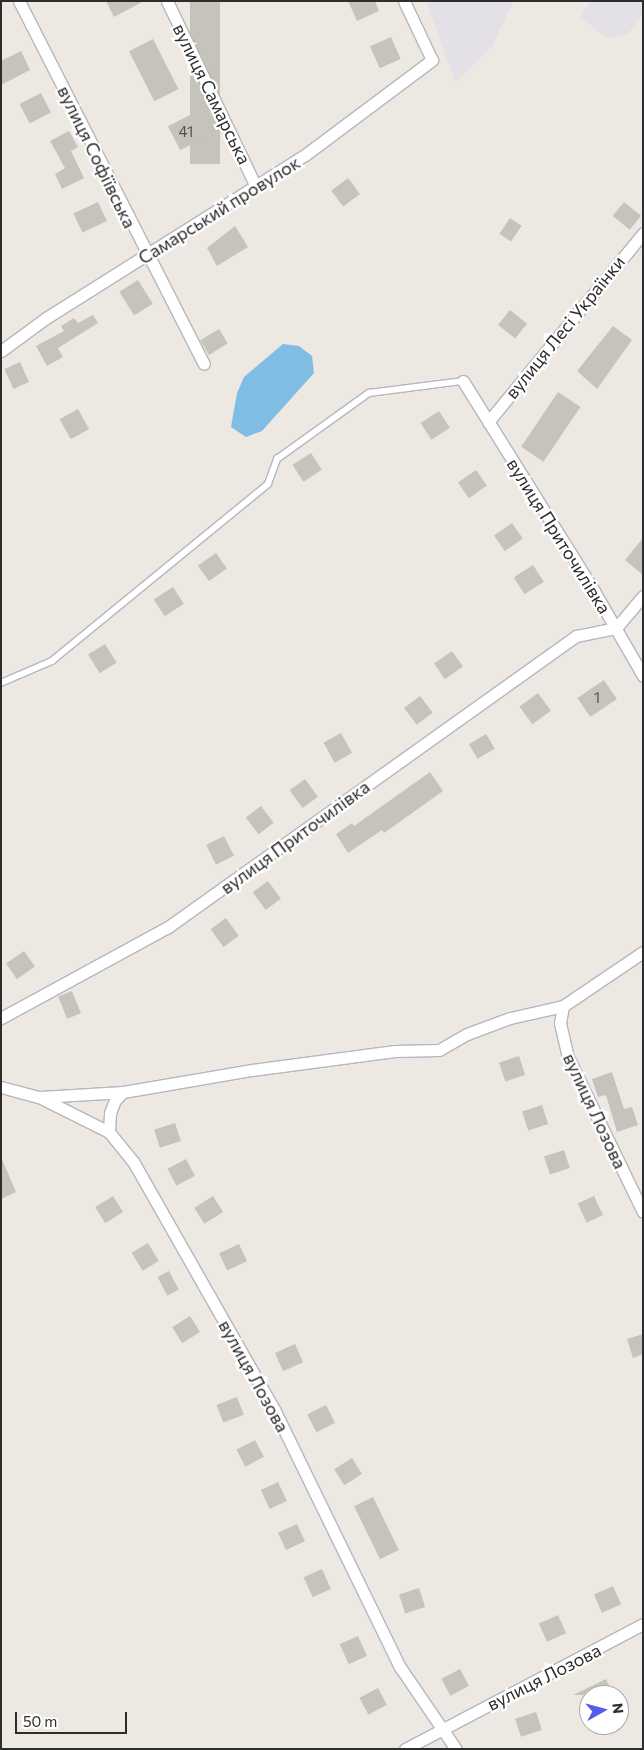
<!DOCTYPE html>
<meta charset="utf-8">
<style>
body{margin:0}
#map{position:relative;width:644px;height:1750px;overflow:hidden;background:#ede9e2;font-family:Commissioner,sans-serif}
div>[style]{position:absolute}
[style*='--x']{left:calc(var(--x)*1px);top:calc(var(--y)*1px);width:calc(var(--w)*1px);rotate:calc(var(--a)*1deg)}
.industrial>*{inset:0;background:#e3e1e7}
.water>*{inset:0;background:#80bde3}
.building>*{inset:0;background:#c6c3bc;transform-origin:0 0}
.roads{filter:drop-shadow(1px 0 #b5b6bf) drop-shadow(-1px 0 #b5b6bf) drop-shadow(0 1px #b5b6bf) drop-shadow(0 -1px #b5b6bf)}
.service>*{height:5.5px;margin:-2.75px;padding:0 2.75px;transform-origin:2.75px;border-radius:2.75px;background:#fff}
.minor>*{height:11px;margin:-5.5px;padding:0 5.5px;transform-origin:5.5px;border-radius:5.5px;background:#fff}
span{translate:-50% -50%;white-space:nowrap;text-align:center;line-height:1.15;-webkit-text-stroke:4.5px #fff;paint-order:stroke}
.number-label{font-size:15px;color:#535251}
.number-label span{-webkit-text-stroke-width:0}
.street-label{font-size:18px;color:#2d2d2d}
.frame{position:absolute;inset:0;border:2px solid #2d2d2d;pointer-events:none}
.north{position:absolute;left:579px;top:1685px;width:50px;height:50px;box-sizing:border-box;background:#fff;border:1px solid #ababab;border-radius:50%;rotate:83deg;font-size:14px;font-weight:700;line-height:20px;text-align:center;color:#2d2d2d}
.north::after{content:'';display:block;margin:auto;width:18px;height:22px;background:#545ee8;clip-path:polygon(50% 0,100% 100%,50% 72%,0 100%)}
.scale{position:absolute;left:15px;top:1712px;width:112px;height:22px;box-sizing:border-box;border:2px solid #2d2d2d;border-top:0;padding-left:6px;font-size:15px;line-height:18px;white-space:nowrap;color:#2d2d2d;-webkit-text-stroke:4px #fff;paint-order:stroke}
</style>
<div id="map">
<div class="industrial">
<div style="clip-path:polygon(426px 1px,514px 1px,491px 48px,455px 82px)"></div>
<div style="clip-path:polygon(590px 1px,643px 1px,643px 14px,628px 34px,608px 38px,580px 18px)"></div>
</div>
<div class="water">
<div style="clip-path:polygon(283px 344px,299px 346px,312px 356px,314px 373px,262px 431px,246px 437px,231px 427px,237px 393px,244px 377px)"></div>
</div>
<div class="building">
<div style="clip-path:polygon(106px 1px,144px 1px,114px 17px)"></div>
<div style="left:190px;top:1px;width:30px;height:163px"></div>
<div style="clip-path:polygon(348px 1px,375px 1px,379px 11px,357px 21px)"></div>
<div style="left:391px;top:37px;width:24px;height:23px;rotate:66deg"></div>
<div style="left:153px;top:39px;width:56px;height:27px;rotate:63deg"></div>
<div style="clip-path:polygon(21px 51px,30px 70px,1px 85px,1px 61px)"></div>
<div style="left:41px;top:93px;width:22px;height:24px;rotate:63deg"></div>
<div style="left:192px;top:114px;width:27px;height:27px;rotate:63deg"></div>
<div style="clip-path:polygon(69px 131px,78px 147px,71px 151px,84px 178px,62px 189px,55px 174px,65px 168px,50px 141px)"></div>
<div style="left:348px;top:178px;width:20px;height:21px;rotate:53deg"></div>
<div style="left:98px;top:202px;width:21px;height:27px;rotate:65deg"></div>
<div style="left:624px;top:202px;width:22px;height:18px;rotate:39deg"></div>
<div style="left:510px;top:218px;width:14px;height:19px;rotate:34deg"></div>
<div style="clip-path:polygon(235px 226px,248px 247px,217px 266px,207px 248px)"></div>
<div style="left:138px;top:280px;width:28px;height:22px;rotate:58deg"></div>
<div style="left:510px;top:310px;width:22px;height:19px;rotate:39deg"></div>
<div style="clip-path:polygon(93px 315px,98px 323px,58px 348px,63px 357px,47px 366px,36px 346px,64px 331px,61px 326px,74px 318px,78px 323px)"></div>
<div style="clip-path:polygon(613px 326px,632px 340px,597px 389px,577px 371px)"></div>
<div style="left:219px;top:329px;width:17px;height:22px;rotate:59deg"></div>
<div style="left:20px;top:362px;width:22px;height:17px;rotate:66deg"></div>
<div style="left:558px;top:392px;width:27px;height:66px;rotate:34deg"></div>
<div style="left:78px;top:409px;width:23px;height:21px;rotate:61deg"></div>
<div style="left:439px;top:411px;width:20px;height:22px;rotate:57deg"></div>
<div style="left:311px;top:453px;width:20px;height:22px;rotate:57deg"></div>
<div style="left:476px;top:470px;width:19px;height:22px;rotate:55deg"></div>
<div style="left:512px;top:523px;width:19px;height:22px;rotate:55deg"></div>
<div style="clip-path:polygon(643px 538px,643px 575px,625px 560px)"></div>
<div style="left:216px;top:553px;width:19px;height:22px;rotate:55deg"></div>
<div style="left:533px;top:565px;width:20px;height:23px;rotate:57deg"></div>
<div style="left:173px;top:587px;width:20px;height:23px;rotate:57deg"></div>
<div style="left:105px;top:644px;width:22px;height:20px;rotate:58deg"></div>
<div style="left:452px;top:651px;width:19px;height:22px;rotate:55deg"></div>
<div style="left:604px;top:680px;width:23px;height:32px;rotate:56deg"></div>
<div style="left:538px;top:693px;width:22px;height:23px;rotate:54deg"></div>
<div style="left:420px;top:696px;width:21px;height:20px;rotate:53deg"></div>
<div style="left:341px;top:733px;width:23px;height:20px;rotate:61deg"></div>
<div style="left:486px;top:734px;width:17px;height:20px;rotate:59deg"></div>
<div style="clip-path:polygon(430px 772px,443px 791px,384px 833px,382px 830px,348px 853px,336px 834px,352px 823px,354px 826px)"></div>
<div style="left:305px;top:779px;width:22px;height:19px;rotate:54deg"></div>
<div style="left:261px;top:806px;width:21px;height:19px;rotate:53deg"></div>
<div style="left:224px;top:836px;width:22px;height:20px;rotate:63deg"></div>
<div style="left:268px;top:881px;width:22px;height:19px;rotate:54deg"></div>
<div style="left:226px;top:918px;width:22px;height:19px;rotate:54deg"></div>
<div style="left:24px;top:951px;width:19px;height:22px;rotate:55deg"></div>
<div style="left:72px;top:991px;width:24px;height:15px;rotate:68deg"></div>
<div style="left:519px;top:1056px;width:20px;height:21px;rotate:72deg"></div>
<div style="clip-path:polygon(612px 1072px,624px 1109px,632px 1107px,638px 1125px,617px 1132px,606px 1095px,598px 1097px,592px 1079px)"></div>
<div style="left:542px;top:1105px;width:20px;height:21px;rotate:72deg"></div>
<div style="left:175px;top:1123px;width:19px;height:22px;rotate:72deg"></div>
<div style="left:564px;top:1150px;width:19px;height:21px;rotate:72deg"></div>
<div style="clip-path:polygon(1px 1157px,16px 1192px,1px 1199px)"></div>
<div style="left:186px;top:1159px;width:19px;height:21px;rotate:62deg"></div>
<div style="left:113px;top:1196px;width:19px;height:21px;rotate:58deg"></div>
<div style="left:213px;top:1196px;width:19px;height:22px;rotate:58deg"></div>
<div style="left:594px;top:1196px;width:21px;height:18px;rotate:65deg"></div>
<div style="left:148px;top:1243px;width:21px;height:19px;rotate:59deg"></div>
<div style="left:239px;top:1244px;width:19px;height:22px;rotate:65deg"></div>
<div style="left:169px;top:1271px;width:21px;height:13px;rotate:62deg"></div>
<div style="left:190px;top:1316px;width:19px;height:21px;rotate:58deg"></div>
<div style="clip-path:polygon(643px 1334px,643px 1354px,633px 1358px,627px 1339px)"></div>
<div style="left:295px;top:1344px;width:20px;height:22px;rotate:66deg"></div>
<div style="left:237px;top:1397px;width:19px;height:22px;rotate:69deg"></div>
<div style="left:326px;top:1405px;width:20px;height:21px;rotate:63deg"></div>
<div style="left:255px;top:1440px;width:19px;height:21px;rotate:62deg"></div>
<div style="left:352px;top:1458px;width:19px;height:21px;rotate:58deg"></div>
<div style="left:278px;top:1482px;width:21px;height:19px;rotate:65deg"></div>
<div style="left:373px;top:1497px;width:59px;height:21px;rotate:64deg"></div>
<div style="left:297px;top:1524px;width:19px;height:21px;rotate:65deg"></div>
<div style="left:322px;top:1569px;width:22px;height:20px;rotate:66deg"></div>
<div style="left:613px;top:1586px;width:20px;height:21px;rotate:66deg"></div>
<div style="left:419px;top:1588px;width:20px;height:21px;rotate:72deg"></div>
<div style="left:558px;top:1615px;width:20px;height:21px;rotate:66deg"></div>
<div style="left:358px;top:1636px;width:22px;height:20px;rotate:66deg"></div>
<div style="left:460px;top:1669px;width:19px;height:21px;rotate:62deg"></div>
<div style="clip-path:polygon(606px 1679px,614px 1695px,573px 1695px)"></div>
<div style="left:378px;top:1688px;width:19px;height:21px;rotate:62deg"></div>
<div style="left:536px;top:1712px;width:19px;height:22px;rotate:72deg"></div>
</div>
<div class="roads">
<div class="service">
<div style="--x:1;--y:683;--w:56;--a:-23.3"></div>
<div style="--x:52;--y:661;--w:279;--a:-39.3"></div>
<div style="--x:268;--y:484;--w:27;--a:-70"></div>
<div style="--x:277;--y:459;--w:113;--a:-35.7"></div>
<div style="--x:369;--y:393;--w:95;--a:-7.3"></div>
</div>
<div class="minor">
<div style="--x:19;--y:1;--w:407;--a:63"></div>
<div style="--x:167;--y:1;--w:206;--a:64.4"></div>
<div style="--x:1;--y:351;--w:56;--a:-36.3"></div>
<div style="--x:46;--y:318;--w:306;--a:-32.2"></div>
<div style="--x:305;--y:155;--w:159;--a:-36.8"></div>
<div style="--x:432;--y:60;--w:65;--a:-115.4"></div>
<div style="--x:463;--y:381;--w:248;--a:58"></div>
<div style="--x:594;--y:591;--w:98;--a:60"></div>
<div style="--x:488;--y:422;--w:244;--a:-50.6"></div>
<div style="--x:616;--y:628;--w:42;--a:-49.8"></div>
<div style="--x:563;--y:1006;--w:17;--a:100"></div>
<div style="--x:560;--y:1023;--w:35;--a:77"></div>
<div style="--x:568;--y:1057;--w:172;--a:64.2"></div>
<div style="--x:1;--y:1018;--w:190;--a:-28.6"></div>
<div style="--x:168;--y:927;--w:501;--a:-35.5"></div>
<div style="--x:576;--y:636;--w:41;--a:-11.3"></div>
<div style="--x:1;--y:1087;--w:39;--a:15"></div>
<div style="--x:39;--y:1097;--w:78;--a:26.6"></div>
<div style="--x:109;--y:1132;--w:40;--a:51"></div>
<div style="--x:134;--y:1163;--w:285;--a:60.4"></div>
<div style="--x:275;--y:1411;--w:285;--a:64"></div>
<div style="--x:400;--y:1667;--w:99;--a:55.7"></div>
<div style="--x:40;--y:1097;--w:83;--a:-3.4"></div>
<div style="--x:123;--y:1092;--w:131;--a:-9.7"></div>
<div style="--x:252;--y:1070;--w:144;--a:-7.6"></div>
<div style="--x:395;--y:1051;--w:44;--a:-1.3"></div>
<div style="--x:439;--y:1050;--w:32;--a:-30"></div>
<div style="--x:467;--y:1034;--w:46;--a:-20.4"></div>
<div style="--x:510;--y:1018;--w:54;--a:-12.8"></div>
<div style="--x:563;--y:1006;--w:97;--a:-34"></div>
<div style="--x:109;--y:1132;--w:19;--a:-87"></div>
<div style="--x:110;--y:1113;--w:14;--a:-69"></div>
<div style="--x:115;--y:1100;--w:11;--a:-45"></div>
<div style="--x:405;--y:1749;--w:269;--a:-27.7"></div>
</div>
</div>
<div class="number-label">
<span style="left:186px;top:132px">41</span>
<span style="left:597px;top:698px">1</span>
</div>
<div class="street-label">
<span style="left:212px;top:94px;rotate:64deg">вулиця Самарська</span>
<span style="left:97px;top:157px;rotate:64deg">вулиця Софіївська</span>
<span style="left:219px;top:210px;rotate:-32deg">Самарський провулок</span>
<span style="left:565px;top:327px;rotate:-51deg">вулиця Лесі Українки</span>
<span style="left:559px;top:536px;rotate:58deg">вулиця Приточилівка</span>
<span style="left:295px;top:837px;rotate:-36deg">вулиця Приточилівка</span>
<span style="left:595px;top:1111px;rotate:65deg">вулиця Лозова</span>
<span style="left:254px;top:1376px;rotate:61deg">вулиця Лозова</span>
<span style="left:544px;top:1677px;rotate:-27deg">вулиця Лозова</span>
</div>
<div class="frame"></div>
<div class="north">N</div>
<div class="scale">50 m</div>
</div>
